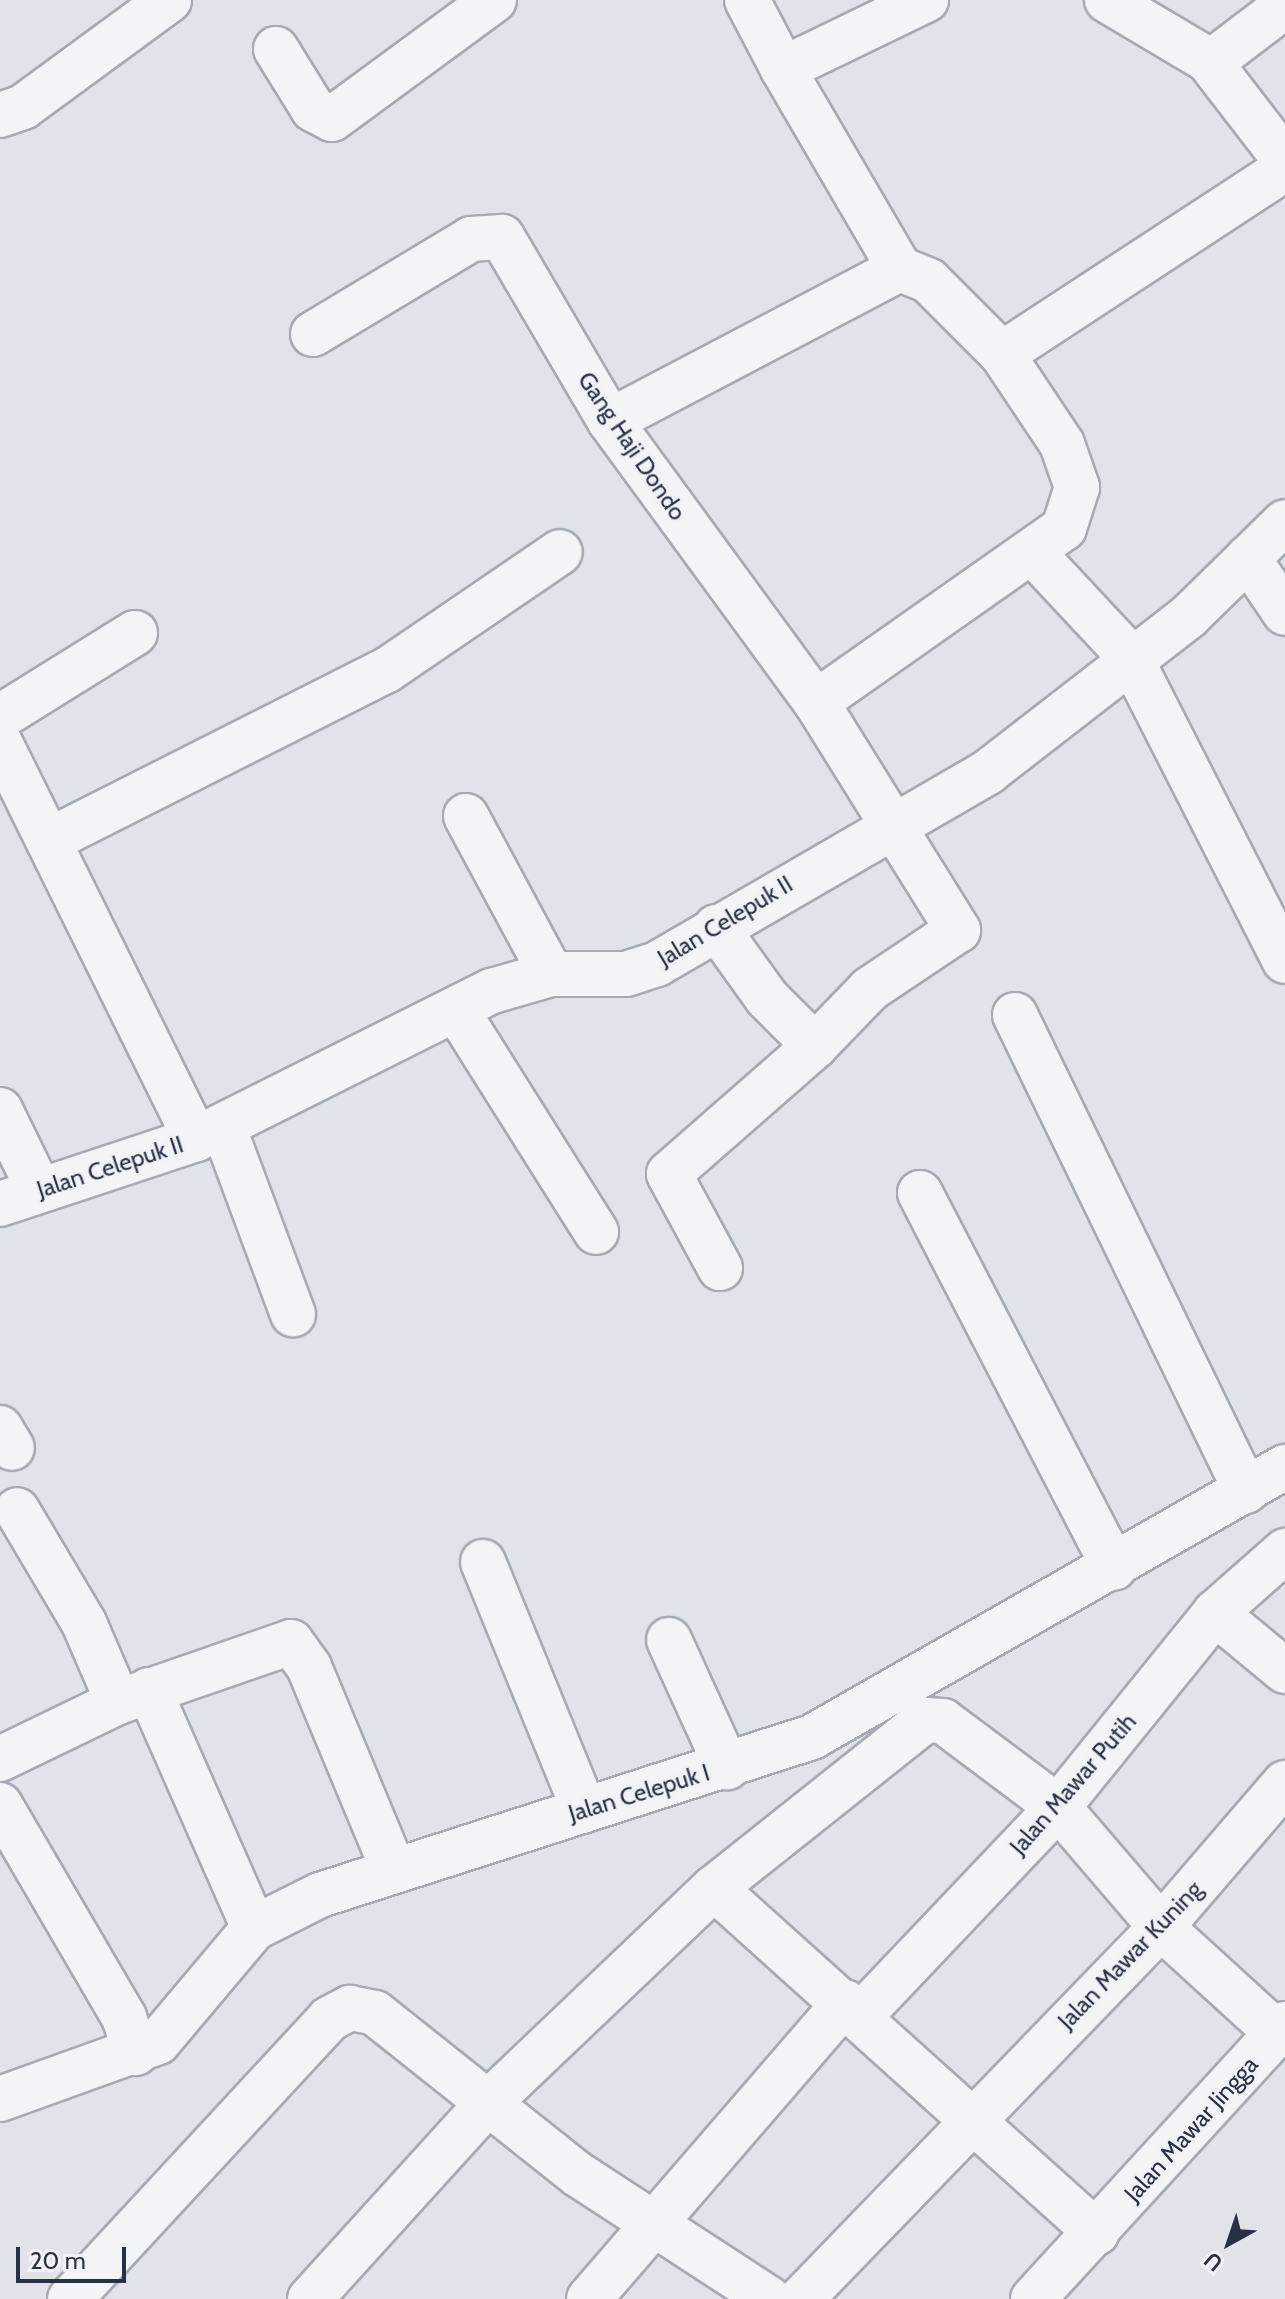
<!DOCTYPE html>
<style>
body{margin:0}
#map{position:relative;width:1285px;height:2299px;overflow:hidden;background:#e0e3e9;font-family:Cabin,sans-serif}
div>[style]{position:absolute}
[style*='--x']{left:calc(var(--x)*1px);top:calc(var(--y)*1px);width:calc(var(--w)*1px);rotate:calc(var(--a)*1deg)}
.roads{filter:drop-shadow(2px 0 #a5aab3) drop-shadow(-2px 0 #a5aab3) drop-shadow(0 2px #a5aab3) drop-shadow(0 -2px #a5aab3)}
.minor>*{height:44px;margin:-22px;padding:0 22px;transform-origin:22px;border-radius:22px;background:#f3f4f7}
span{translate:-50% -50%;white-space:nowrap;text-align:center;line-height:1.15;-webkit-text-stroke:6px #f0f2f7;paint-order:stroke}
.street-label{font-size:24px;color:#283141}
.north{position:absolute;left:1189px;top:2203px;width:80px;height:80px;-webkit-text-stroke:6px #f0f2f7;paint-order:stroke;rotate:220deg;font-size:22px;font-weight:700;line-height:32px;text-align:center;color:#283141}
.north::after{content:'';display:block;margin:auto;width:28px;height:36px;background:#283141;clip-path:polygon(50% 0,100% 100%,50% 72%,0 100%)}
.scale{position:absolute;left:16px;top:2247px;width:110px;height:36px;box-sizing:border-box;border:4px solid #283141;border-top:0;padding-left:10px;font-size:24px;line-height:28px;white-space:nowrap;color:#283141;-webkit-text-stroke:6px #f0f2f7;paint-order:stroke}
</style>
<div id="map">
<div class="roads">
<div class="minor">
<div style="--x:747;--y:0;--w:78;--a:62.4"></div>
<div style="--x:783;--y:69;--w:159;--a:-25.8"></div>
<div style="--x:1107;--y:0;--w:117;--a:30.7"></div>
<div style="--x:1208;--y:60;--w:126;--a:52.4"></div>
<div style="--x:276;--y:49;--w:70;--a:58.3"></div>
<div style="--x:313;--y:109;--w:21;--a:28"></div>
<div style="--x:332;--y:119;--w:201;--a:-36.3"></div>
<div style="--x:1223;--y:53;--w:78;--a:-37.2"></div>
<div style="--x:783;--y:69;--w:232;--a:59.7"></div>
<div style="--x:0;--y:115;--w:24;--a:-19"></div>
<div style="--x:23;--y:107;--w:181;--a:-36.2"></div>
<div style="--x:313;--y:334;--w:184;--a:-31"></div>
<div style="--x:471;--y:239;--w:31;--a:-4"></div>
<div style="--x:502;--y:237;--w:213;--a:59.6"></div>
<div style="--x:610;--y:421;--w:348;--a:53.8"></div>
<div style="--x:816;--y:702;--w:269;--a:58.1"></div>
<div style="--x:958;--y:930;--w:106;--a:146.2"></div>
<div style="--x:870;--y:989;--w:79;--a:134"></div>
<div style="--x:1002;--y:354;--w:338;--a:-33.2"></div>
<div style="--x:610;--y:421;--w:327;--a:-27.7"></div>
<div style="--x:900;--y:269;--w:31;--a:22"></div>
<div style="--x:929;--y:281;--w:103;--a:45"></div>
<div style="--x:1002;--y:354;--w:108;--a:56.3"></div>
<div style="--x:1062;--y:444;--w:46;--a:70.8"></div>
<div style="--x:1077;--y:487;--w:43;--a:107.6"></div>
<div style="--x:1064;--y:528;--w:303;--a:144.9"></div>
<div style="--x:1034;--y:554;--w:141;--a:47"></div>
<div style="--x:1130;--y:657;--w:341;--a:63"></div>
<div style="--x:1248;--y:558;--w:66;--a:56.1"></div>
<div style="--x:0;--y:717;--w:159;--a:-31.9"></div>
<div style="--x:0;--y:743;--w:442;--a:63.7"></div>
<div style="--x:466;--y:816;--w:179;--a:61.7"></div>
<div style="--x:52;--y:839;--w:375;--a:-26.8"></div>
<div style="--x:387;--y:670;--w:209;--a:-34.3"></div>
<div style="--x:716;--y:927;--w:87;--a:54.3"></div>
<div style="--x:767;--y:998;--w:68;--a:45"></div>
<div style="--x:815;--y:1046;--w:194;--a:138.8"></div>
<div style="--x:669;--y:1174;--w:107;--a:61.5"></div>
<div style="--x:457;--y:1011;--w:261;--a:57.8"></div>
<div style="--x:1015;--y:1015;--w:529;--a:64.11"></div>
<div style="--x:0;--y:1110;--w:89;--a:64"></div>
<div style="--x:223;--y:1126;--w:201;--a:69.6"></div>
<div style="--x:920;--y:1193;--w:422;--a:62.6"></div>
<div style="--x:0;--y:1204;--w:206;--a:-18.3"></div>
<div style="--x:196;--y:1139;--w:331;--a:-26.6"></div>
<div style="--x:492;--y:991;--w:61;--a:-16.1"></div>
<div style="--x:551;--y:974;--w:75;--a:0"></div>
<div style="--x:626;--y:974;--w:33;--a:-18"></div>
<div style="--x:657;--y:964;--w:383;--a:-30.1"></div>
<div style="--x:988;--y:772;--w:254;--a:-37.8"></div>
<div style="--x:1189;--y:616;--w:134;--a:-44.4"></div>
<div style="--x:0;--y:1428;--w:23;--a:59"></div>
<div style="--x:483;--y:1562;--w:268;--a:67.8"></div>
<div style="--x:1215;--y:1613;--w:91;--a:39.6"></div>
<div style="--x:669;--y:1640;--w:140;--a:65.5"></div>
<div style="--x:149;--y:1690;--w:260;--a:66.2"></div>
<div style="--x:118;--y:1702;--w:183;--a:-19.1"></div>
<div style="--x:291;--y:1642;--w:31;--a:54"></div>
<div style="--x:309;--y:1667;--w:221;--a:67.4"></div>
<div style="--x:0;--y:1759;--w:131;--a:-25.8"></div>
<div style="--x:118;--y:1702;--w:86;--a:-113.3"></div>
<div style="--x:84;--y:1623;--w:131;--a:-120.7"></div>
<div style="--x:0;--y:1805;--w:246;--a:59.7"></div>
<div style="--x:124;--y:2017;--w:38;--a:72"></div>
<div style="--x:714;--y:1888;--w:515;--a:42.01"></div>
<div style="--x:859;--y:2017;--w:289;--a:-46.5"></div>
<div style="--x:1058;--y:1807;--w:250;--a:-51"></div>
<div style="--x:1215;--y:1613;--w:94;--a:-41.5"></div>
<div style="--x:0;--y:2099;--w:168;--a:-19.8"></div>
<div style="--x:158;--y:2042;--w:149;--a:-49.9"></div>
<div style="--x:254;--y:1928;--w:74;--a:-26.6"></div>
<div style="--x:320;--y:1895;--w:517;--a:-17.8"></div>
<div style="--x:812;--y:1737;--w:545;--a:-29.72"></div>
<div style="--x:70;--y:2299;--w:381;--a:-47.2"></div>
<div style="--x:329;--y:2019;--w:24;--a:-28"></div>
<div style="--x:350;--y:2008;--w:25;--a:11"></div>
<div style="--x:375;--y:2013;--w:260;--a:38.5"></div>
<div style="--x:579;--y:2175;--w:227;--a:33.1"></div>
<div style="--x:310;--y:2299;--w:262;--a:-47.8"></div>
<div style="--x:486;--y:2105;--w:315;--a:-43.6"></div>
<div style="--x:714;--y:1888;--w:270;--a:-38.5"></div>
<div style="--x:925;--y:1720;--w:18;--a:3"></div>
<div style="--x:943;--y:1721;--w:144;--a:36.8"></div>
<div style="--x:1058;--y:1807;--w:158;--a:49.4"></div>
<div style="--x:1161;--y:1927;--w:157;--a:42.4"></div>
<div style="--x:589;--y:2299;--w:392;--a:-49.2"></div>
<div style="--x:801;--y:2299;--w:518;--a:-45.94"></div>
<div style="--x:1161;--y:1927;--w:190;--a:-49.3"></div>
<div style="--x:1033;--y:2299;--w:373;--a:-47.5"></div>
</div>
</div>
<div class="street-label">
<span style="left:632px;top:446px;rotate:56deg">Gang Haji Dondo</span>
<span style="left:725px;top:921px;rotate:-31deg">Jalan Celepuk II</span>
<span style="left:110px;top:1167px;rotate:-18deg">Jalan Celepuk II</span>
<span style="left:1073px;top:1784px;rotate:-49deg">Jalan Mawar Putih</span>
<span style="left:639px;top:1793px;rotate:-17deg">Jalan Celepuk I</span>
<span style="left:1130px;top:1955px;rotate:-46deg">Jalan Mawar Kuning</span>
<span style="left:1191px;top:2129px;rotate:-48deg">Jalan Mawar Jingga</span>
</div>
<div class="north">U</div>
<div class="scale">20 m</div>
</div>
